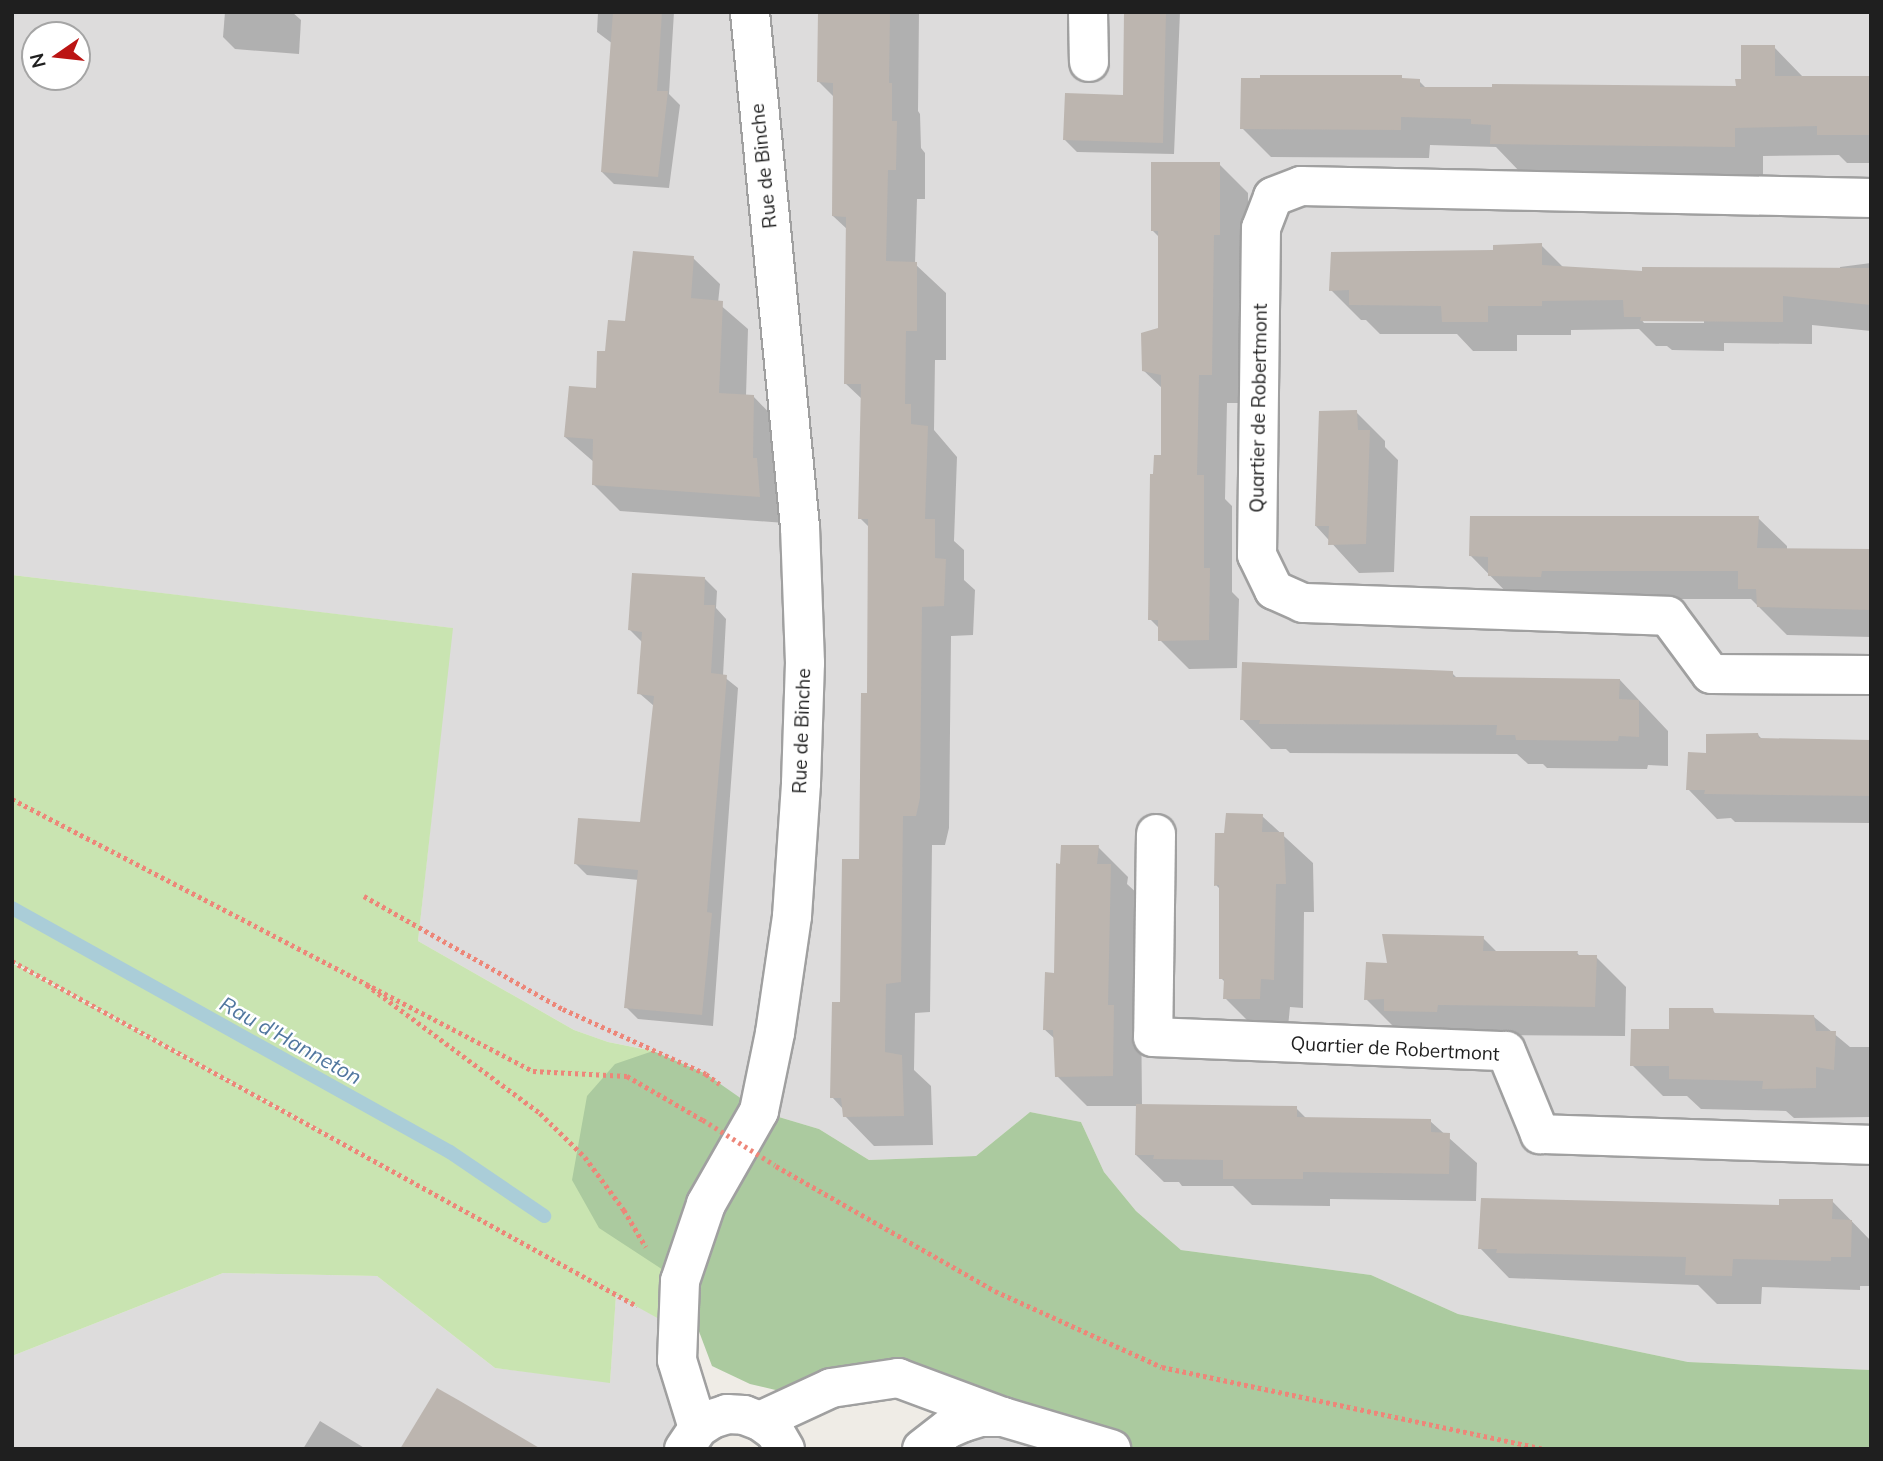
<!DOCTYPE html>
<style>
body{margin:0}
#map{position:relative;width:1883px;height:1461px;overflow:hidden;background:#efece6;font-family:Mulish,sans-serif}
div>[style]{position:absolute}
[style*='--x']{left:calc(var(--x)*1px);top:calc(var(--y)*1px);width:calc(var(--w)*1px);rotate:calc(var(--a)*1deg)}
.residential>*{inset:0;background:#dddcdc}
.grass>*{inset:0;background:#c9e4b1}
.forest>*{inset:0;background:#abca9f}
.shadow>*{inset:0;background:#0003}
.stream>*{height:14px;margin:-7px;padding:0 7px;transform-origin:7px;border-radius:7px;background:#aacdd8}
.building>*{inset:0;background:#bcb5af}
.path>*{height:4.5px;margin-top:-2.25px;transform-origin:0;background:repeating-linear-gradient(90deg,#ed8679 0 3.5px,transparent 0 7px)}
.roads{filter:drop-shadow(2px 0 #a0a0a0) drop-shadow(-2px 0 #a0a0a0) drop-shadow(0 2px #a0a0a0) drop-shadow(0 -2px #a0a0a0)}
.minor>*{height:38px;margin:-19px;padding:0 19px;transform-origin:19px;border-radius:19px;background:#fff}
.path-bridge>*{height:4.5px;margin-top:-2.25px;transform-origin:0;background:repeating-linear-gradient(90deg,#ed8679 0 3.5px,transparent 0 7px)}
span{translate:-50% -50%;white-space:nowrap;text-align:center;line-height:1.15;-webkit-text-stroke:5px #fff;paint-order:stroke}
.street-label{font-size:19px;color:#1f1f1f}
.water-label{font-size:21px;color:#51779f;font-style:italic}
.frame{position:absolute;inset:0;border:14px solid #1f1f1f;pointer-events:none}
.north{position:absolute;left:21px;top:21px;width:70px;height:70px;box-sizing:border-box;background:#fff;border:2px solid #a5a5a5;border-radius:50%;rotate:256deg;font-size:19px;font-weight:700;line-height:28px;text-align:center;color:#1f1f1f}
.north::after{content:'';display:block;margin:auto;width:24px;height:32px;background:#bb1413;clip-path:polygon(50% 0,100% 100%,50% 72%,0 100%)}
</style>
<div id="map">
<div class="residential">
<div style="clip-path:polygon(evenodd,12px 12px,1871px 12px,1871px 1370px,1688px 1362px,1458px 1314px,1371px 1275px,1181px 1250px,1136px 1211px,1104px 1172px,1081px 1122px,1030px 1112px,976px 1156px,869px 1160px,819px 1129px,759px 1111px,654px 1051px,608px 1042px,574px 1030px,418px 941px,452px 628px,12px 575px,12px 12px,35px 35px,77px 35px,77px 77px,35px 77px,35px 35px)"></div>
<div style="clip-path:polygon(223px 1273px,377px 1276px,495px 1368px,610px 1382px,616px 1294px,677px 1329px,684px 1449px,12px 1449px,12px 1356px)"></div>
<div style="clip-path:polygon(948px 1429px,1111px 1449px,922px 1449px)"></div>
</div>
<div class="grass">
<div style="clip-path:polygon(12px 575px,453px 628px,418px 941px,574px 1030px,608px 1042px,653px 1051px,706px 1074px,677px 1329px,616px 1295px,610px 1383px,495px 1368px,377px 1276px,223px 1273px,12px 1356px,12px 963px,435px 1194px,12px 961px)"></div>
</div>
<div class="forest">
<div style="clip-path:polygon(653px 1051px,706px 1074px,759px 1111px,819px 1129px,869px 1160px,976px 1156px,1030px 1112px,1081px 1122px,1104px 1172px,1136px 1211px,1181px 1250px,1371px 1275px,1458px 1314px,1688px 1362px,1871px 1370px,1871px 1449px,1111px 1449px,898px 1378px,784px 1392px,750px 1384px,712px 1366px,680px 1281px,599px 1228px,572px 1180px,587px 1096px,615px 1064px)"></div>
</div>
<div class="shadow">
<div style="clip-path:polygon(225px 12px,292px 12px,301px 20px,299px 54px,235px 49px,223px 37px)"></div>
<div style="clip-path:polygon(598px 12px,674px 12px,669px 94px,680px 105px,669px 188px,614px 184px,602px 172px,613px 44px,597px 32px)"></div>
<div style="clip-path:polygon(819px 12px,919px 12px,918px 111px,920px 114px,921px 148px,925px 153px,925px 199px,917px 199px,915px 264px,946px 293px,946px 360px,935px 360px,934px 430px,957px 457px,954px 541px,964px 550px,964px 580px,975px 590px,973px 635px,951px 636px,949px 828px,945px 845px,932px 845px,930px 1012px,915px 1013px,914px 1070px,931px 1086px,933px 1145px,874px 1146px,845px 1116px,844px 1110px,832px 1097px,861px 861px,869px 695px,870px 528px,860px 518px,863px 400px,845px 383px,848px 230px,833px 216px,835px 98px,819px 82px)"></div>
<div style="clip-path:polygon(1126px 12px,1180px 12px,1174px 154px,1077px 152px,1065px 140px,1125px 97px)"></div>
<div style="clip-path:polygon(1774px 47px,1803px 77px,1871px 78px,1871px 163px,1847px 163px,1839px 155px,1763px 156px,1763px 175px,1521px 173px,1496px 147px,1430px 145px,1429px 158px,1271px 157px,1242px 128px,1404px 80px,1419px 81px,1427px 89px,1738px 87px)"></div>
<div style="clip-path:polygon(1219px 164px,1248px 193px,1248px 263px,1240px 403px,1227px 403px,1225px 499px,1232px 506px,1232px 592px,1239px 599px,1237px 668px,1189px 669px,1160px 640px,1160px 629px,1150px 619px,1155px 476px,1162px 457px,1163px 389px,1143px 370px,1159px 329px,1160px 238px,1152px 230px)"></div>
<div style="clip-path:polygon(evenodd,1541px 245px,1564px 268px,1643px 273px,1840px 269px,1840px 267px,1871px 263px,1871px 331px,1812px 325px,1812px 344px,1724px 343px,1724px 351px,1672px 350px,1667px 346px,1656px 346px,1639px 329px,1571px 330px,1571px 335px,1517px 335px,1517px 351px,1473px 351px,1457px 334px,1380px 334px,1366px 320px,1361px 320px,1331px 290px,1495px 252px,1541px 245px,1641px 319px,1704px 320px,1704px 323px,1644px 323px,1641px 319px)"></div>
<div style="clip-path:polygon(693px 258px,720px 284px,718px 303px,748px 329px,746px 396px,753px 396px,779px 423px,785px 523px,620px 511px,594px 485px,595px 463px,565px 437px,597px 390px,607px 353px,626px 323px)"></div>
<div style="clip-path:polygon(1356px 412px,1385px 441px,1385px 447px,1398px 460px,1394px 572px,1359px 573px,1316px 526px)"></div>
<div style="clip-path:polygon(1758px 518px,1787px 546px,1787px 550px,1871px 551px,1871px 637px,1787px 635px,1751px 599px,1570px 599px,1518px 604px,1471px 556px)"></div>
<div style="clip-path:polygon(705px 579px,717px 591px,716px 608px,726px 619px,723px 676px,738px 688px,713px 1026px,638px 1019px,626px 1007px,639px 880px,587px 875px,575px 863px,641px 824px,654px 706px,639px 693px,642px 642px,630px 630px)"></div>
<div style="clip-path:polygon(1452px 673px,1458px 679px,1620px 680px,1668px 731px,1668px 766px,1648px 765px,1647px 769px,1547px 768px,1543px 764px,1528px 764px,1517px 754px,1290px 753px,1286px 749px,1271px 749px,1242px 719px)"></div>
<div style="clip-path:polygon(1758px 735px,1763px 740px,1871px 742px,1871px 823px,1735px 822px,1731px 818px,1717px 819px,1688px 789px,1707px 755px)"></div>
<div style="clip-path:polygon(1262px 816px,1313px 863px,1314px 912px,1304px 912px,1303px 1008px,1290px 1007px,1288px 1027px,1254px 1027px,1225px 998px,1226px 983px,1221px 978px,1221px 890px,1216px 885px,1226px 834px)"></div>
<div style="clip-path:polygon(1098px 847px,1128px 877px,1127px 884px,1140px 896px,1142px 1105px,1296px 1108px,1307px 1119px,1430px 1121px,1477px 1163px,1476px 1201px,1330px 1199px,1330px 1206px,1252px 1205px,1233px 1186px,1182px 1186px,1179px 1182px,1164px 1182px,1136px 1155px,1137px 1106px,1087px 1106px,1057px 1076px,1055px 1039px,1044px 1029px,1055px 975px)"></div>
<div style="clip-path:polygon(1483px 938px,1498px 953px,1577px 953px,1581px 957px,1596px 957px,1626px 987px,1625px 1036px,1467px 1035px,1396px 1029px,1366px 999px,1389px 965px)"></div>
<div style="clip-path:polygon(1712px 1010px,1717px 1015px,1814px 1017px,1850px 1047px,1871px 1047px,1871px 1117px,1794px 1118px,1786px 1111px,1701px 1109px,1687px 1096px,1663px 1096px,1632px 1065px,1671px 1031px)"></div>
<div style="clip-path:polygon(1832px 1201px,1871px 1241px,1871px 1286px,1860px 1286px,1860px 1290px,1762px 1287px,1761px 1304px,1717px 1304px,1698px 1285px,1509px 1278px,1480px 1248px)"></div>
<div style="clip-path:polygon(320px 1421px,366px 1449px,303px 1449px)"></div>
</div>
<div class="stream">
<div style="--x:12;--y:908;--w:501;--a:29.12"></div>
<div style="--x:450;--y:1152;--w:114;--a:34.2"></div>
</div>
<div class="building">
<div style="clip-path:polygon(613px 12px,662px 12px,657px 91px,668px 91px,658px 177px,601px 172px)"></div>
<div style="clip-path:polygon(818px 12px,890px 12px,889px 83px,892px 83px,892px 121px,897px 121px,896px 170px,888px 170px,886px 261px,917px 262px,917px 331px,906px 331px,905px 404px,911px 404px,911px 424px,928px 426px,925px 519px,935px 519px,935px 558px,946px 559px,944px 606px,922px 607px,920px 798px,916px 816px,903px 816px,901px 982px,886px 984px,885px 1052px,902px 1055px,904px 1116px,843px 1117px,841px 1098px,830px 1098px,832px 1002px,840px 1002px,842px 859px,859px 859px,861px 693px,867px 693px,868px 519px,858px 519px,861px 384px,844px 384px,846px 217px,832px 216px,833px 83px,817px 82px)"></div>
<div style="clip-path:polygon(1124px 12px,1166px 12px,1163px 143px,1063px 140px,1065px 93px,1123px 95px)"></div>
<div style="clip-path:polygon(1741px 45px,1775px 45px,1775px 76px,1871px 76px,1871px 135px,1817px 135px,1817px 126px,1735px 128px,1735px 147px,1490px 144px,1491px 125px,1471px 124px,1471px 119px,1401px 117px,1401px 130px,1240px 129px,1241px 78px,1260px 78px,1260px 75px,1402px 75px,1402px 78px,1420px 79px,1420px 87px,1492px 87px,1492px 84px,1736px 86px,1735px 79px,1741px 79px)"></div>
<div style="clip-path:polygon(1151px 162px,1220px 162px,1220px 235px,1214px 235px,1212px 375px,1199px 375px,1197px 475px,1204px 475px,1204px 568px,1210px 568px,1209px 640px,1158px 641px,1158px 620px,1148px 620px,1150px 474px,1153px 474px,1154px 455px,1161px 455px,1161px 375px,1142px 371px,1141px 333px,1158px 328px,1158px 231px,1151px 231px)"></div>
<div style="clip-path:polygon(1542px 243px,1542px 265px,1642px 271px,1642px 267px,1871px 268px,1871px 305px,1783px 296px,1783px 322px,1640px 321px,1641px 317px,1624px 317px,1623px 300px,1542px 301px,1542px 306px,1488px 306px,1488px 322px,1442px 322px,1441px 306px,1349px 305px,1349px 290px,1329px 291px,1331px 252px,1493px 250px,1493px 245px)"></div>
<div style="clip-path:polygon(633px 251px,694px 256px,691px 298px,723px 301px,719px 393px,754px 395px,753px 458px,757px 458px,760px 497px,592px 485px,593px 439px,564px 437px,569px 386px,596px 388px,597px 351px,605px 351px,608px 320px,625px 321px)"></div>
<div style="clip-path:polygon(1357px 410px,1358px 430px,1370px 430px,1366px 544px,1328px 545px,1329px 526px,1315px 526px,1319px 411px)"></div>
<div style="clip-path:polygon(1470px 516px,1759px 516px,1757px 548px,1871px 549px,1871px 610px,1757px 607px,1756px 589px,1738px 589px,1738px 571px,1542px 571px,1541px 577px,1488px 576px,1488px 557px,1469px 556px)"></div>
<div style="clip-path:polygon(632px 573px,705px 577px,704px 605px,715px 605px,711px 673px,727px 675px,707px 912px,712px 913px,702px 1015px,624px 1008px,638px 870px,574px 864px,578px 818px,640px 822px,654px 696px,637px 694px,642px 632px,628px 630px)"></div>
<div style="clip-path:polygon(1242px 662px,1453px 671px,1453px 677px,1620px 679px,1619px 699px,1639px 700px,1639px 737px,1619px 736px,1618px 741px,1516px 740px,1515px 735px,1496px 735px,1497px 725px,1259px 724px,1260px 720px,1240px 720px)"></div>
<div style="clip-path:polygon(1758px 733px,1759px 738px,1871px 740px,1871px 796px,1704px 794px,1705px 790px,1686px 790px,1688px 752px,1706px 753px,1706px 734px)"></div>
<div style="clip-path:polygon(1226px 813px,1263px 814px,1262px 832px,1284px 832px,1286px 884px,1276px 884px,1274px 980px,1261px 979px,1260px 999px,1223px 999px,1224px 979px,1219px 979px,1219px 885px,1214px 886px,1215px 833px,1224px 833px)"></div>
<div style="clip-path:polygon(1061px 845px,1099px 845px,1097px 864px,1111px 864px,1108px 1005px,1114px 1005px,1113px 1076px,1055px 1077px,1053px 1030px,1043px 1030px,1045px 972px,1054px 973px,1056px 863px,1060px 864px)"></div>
<div style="clip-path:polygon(1382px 934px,1484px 936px,1483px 951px,1578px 951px,1577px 955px,1597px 955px,1595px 1007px,1438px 1005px,1437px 1012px,1384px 1011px,1384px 999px,1364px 1000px,1366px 962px,1387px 963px)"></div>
<div style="clip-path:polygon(1669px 1008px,1713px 1008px,1714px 1013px,1814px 1015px,1816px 1031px,1836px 1031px,1834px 1070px,1816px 1067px,1816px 1088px,1762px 1089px,1763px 1081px,1669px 1079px,1669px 1066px,1630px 1066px,1631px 1029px,1669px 1029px)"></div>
<div style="clip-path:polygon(1136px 1104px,1297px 1106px,1297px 1117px,1431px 1119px,1431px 1132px,1450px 1133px,1449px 1174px,1303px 1172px,1303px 1179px,1223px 1179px,1223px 1160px,1153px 1159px,1154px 1155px,1135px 1155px)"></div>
<div style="clip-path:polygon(1481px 1198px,1779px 1205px,1779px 1199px,1833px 1199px,1832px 1219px,1852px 1220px,1851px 1257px,1831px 1257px,1831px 1261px,1733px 1259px,1732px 1276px,1685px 1275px,1686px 1257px,1496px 1253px,1497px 1249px,1478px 1249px)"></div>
<div style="clip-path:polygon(437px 1388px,460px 1401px,541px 1449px,400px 1449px)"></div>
</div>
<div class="path">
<div style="--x:12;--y:799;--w:588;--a:27.57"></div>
<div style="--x:533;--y:1071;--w:94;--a:3"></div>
<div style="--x:627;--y:1076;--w:88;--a:30.1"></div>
<div style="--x:364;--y:896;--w:229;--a:29.6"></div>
<div style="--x:563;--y:1009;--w:157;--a:24.4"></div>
<div style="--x:706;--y:1074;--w:17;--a:36"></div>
<div style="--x:12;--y:961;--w:714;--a:28.9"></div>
<div style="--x:367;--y:985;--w:215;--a:36.5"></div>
<div style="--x:540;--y:1113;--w:63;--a:44.4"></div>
<div style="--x:585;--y:1157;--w:66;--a:53.7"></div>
<div style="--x:624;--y:1210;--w:43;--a:59.3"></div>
<div style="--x:776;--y:1166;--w:252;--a:29.7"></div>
<div style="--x:995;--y:1291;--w:183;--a:24.5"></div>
<div style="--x:1162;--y:1367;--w:393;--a:12.1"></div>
</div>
<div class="roads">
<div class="minor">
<div style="--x:1088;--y:12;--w:50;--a:88.9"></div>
<div style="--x:1871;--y:198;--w:570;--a:-178.79"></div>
<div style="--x:1301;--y:186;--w:30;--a:159"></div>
<div style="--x:1273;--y:197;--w:33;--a:111"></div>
<div style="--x:1261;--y:228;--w:327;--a:90.7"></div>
<div style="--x:1257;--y:555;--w:39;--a:64"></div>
<div style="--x:1274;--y:590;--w:32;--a:24"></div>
<div style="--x:1303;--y:603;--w:365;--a:2"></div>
<div style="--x:1668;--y:616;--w:72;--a:53.4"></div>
<div style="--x:1711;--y:674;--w:160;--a:0.4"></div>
<div style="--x:1156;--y:834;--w:203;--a:90.8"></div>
<div style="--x:1153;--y:1037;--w:353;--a:2.3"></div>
<div style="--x:1506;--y:1051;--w:90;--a:67.7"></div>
<div style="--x:1540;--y:1134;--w:331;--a:1.9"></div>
<div style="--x:760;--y:1421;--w:78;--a:-24.9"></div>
<div style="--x:831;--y:1388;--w:68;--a:-8.5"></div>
<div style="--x:898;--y:1378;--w:112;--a:20.4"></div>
<div style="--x:1003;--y:1417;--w:113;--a:16.5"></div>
<div style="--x:698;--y:1428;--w:71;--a:-107.2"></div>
<div style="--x:677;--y:1360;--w:79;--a:-87.8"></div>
<div style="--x:680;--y:1281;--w:81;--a:-71.3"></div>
<div style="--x:706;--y:1204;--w:107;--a:-60.3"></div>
<div style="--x:759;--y:1111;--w:80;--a:-78.4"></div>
<div style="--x:775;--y:1033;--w:118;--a:-81.7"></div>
<div style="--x:792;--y:916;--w:133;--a:-86.1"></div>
<div style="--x:801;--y:783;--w:120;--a:-88.1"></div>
<div style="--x:805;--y:663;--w:136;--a:-92.1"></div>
<div style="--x:800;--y:527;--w:517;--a:-95.55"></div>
<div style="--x:684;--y:1449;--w:25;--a:-56"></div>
<div style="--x:698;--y:1428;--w:17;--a:-33"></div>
<div style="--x:712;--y:1419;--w:16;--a:-18"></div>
<div style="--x:727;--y:1414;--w:17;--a:3"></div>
<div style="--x:744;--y:1415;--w:17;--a:21"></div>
<div style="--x:760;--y:1421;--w:19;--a:36"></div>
<div style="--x:775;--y:1432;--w:20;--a:60"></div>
<div style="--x:922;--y:1449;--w:33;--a:-38"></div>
<div style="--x:948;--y:1429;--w:17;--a:-24"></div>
<div style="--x:964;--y:1422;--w:17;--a:-17"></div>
<div style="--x:980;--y:1417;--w:23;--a:0"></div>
</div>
</div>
<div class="path-bridge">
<div style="--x:703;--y:1120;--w:85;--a:32"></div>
</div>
<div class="street-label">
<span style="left:764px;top:166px;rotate:-96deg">Rue de Binche</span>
<span style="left:1259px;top:408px;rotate:-89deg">Quartier de Robertmont</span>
<span style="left:802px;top:731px;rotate:-88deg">Rue de Binche</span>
<span style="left:1395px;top:1049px;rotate:3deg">Quartier de Robertmont</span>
</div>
<div class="water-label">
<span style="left:291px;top:1040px;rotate:29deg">Rau d'Hanneton</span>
</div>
<div class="frame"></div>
<div class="north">N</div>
</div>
